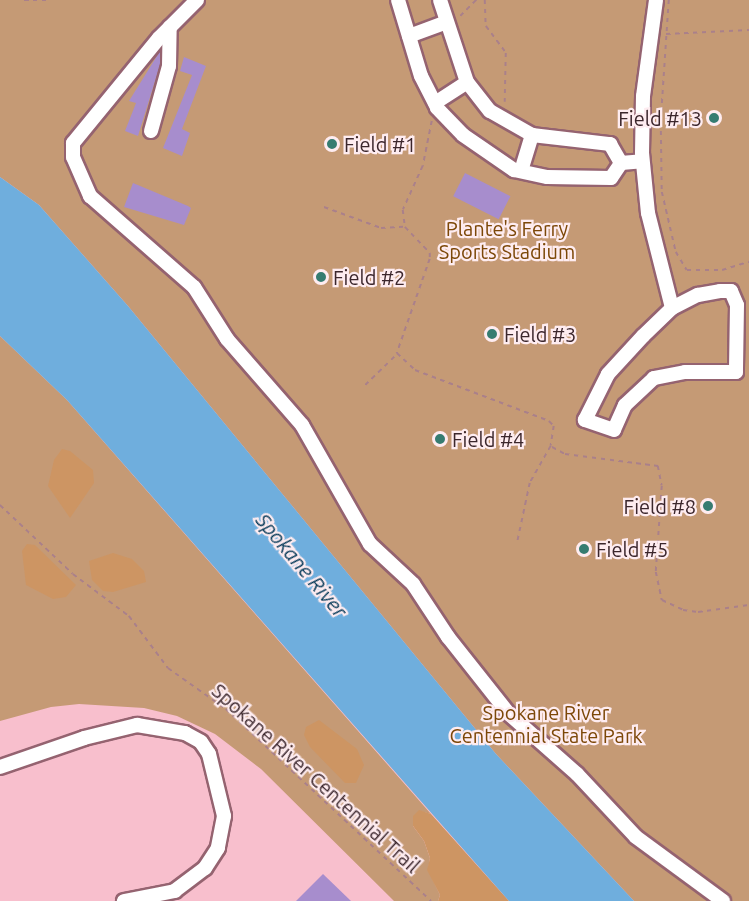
<!DOCTYPE html>
<style>
body{margin:0}
#map{position:relative;width:749px;height:901px;overflow:hidden;background:#f8bfcd;font-family:Ubuntu,sans-serif}
div>[style]{position:absolute}
[style*='--x']{left:calc(var(--x)*1px);top:calc(var(--y)*1px);width:calc(var(--w)*1px);rotate:calc(var(--a)*1deg)}
.green>*{inset:0;background:#c59a75}
.forest>*{inset:0;background:#cd9563}
.water>*{inset:0;background:#6faedd}
.building>*{inset:0;background:#a78dcd;transform-origin:0 0}
.path>*{height:1.5px;margin-top:-0.75px;transform-origin:0;background:repeating-linear-gradient(90deg,#aa808a 0 4.5px,transparent 0 9px)}
.roads{filter:drop-shadow(2px 0 #956370) drop-shadow(-2px 0 #956370) drop-shadow(0 2px #956370) drop-shadow(0 -2px #956370)}
.minor>*{height:14px;margin:-7px;padding:0 7px;transform-origin:7px;border-radius:7px;background:#fff}
.dots>*{width:16px;height:16px;translate:-50% -50%;box-sizing:border-box;border:3px solid #feecf0;border-radius:50%}
span{translate:-50% -50%;white-space:nowrap;text-align:center;line-height:1.15;-webkit-text-stroke:4.5px #feecf0;paint-order:stroke}
.poi-label{font-size:20px;color:#3b262c}
.right{translate:-100% -50%;text-align:right}
.left{translate:0 -50%;text-align:left}
.park-label{font-size:20px;color:#7c4707}
.street-label{font-size:20px;color:#3b262c}
.water-label{font-size:21px;color:#043857;font-style:italic}
</style>
<div id="map">
<div class="green">
<div style="clip-path:polygon(0 0,749px 0,749px 901px,634px 901px,496px 754px,128px 306px,39px 205px,0 177px)"></div>
<div style="clip-path:polygon(0 336px,67px 400px,431px 814px,419px 811px,413px 826px,424px 841px,430px 858px,428px 870px,440px 895px,438px 901px,394px 901px,261px 769px,215px 734px,177px 716px,144px 708px,79px 704px,51px 707px,0 721px)"></div>
</div>
<div class="forest">
<div style="clip-path:polygon(62px 449px,70px 451px,93px 470px,94px 483px,70px 518px,48px 486px,54px 460px)"></div>
<div style="clip-path:polygon(27px 544px,35px 545px,76px 585px,66px 597px,53px 599px,26px 585px,22px 551px)"></div>
<div style="clip-path:polygon(113px 553px,132px 559px,144px 571px,146px 582px,113px 592px,103px 591px,92px 580px,89px 561px)"></div>
<div style="clip-path:polygon(319px 720px,357px 749px,364px 765px,356px 783px,345px 783px,310px 747px,304px 735px,306px 727px)"></div>
<div style="clip-path:polygon(419px 810px,431px 814px,509px 901px,438px 901px,440px 895px,427px 870px,430px 858px,424px 841px,413px 826px,413px 816px)"></div>
</div>
<div class="water">
<div style="clip-path:polygon(0 177px,39px 205px,128px 306px,496px 754px,634px 901px,509px 901px,67px 400px,0 336px)"></div>
</div>
<div class="building">
<div style="clip-path:polygon(160px 51px,160px 65px,138px 136px,125px 131px,136px 103px,129px 101px)"></div>
<div style="clip-path:polygon(184px 57px,206px 66px,182px 129px,190px 133px,182px 156px,163px 148px,192px 75px,180px 71px)"></div>
<div style="left:465px;top:173px;width:51px;height:26px;rotate:27deg"></div>
<div style="clip-path:polygon(133px 183px,188px 206px,191px 208px,184px 225px,124px 207px)"></div>
<div style="clip-path:polygon(323px 874px,351px 901px,296px 901px)"></div>
</div>
<div class="path">
<div style="--x:24;--y:0;--w:25;--a:0"></div>
<div style="--x:485;--y:0;--w:26;--a:88"></div>
<div style="--x:486;--y:26;--w:34;--a:53"></div>
<div style="--x:506;--y:53;--w:49;--a:91.2"></div>
<div style="--x:669;--y:0;--w:122;--a:93.8"></div>
<div style="--x:661;--y:122;--w:70;--a:89.2"></div>
<div style="--x:662;--y:192;--w:62;--a:76.9"></div>
<div style="--x:676;--y:252;--w:21;--a:59"></div>
<div style="--x:687;--y:270;--w:35;--a:0"></div>
<div style="--x:722;--y:270;--w:28;--a:-17"></div>
<div style="--x:460;--y:16;--w:23;--a:-45"></div>
<div style="--x:666;--y:34;--w:83;--a:-2.8"></div>
<div style="--x:432;--y:121;--w:46;--a:101.3"></div>
<div style="--x:423;--y:166;--w:48;--a:114.4"></div>
<div style="--x:403;--y:210;--w:17;--a:83"></div>
<div style="--x:405;--y:227;--w:36;--a:46"></div>
<div style="--x:430;--y:253;--w:6;--a:90"></div>
<div style="--x:430;--y:259;--w:100;--a:109.3"></div>
<div style="--x:397;--y:353;--w:25;--a:43"></div>
<div style="--x:415;--y:370;--w:143;--a:20.8"></div>
<div style="--x:549;--y:421;--w:7;--a:45"></div>
<div style="--x:554;--y:426;--w:20;--a:99"></div>
<div style="--x:551;--y:446;--w:43;--a:119.6"></div>
<div style="--x:530;--y:483;--w:62;--a:102"></div>
<div style="--x:324;--y:207;--w:61;--a:20.2"></div>
<div style="--x:381;--y:228;--w:22;--a:-3"></div>
<div style="--x:365;--y:385;--w:45;--a:-44.1"></div>
<div style="--x:552;--y:447;--w:15;--a:28"></div>
<div style="--x:565;--y:454;--w:94;--a:7.4"></div>
<div style="--x:658;--y:466;--w:20;--a:79"></div>
<div style="--x:662;--y:486;--w:86;--a:94"></div>
<div style="--x:656;--y:572;--w:29;--a:78"></div>
<div style="--x:662;--y:600;--w:23;--a:25"></div>
<div style="--x:683;--y:610;--w:15;--a:8"></div>
<div style="--x:698;--y:612;--w:51;--a:-7.8"></div>
<div style="--x:0;--y:505;--w:100;--a:43.4"></div>
<div style="--x:73;--y:574;--w:70;--a:36.9"></div>
<div style="--x:129;--y:616;--w:65;--a:53.1"></div>
<div style="--x:168;--y:668;--w:71;--a:35.3"></div>
<div style="--x:226;--y:709;--w:281;--a:43.1"></div>
</div>
<div class="roads">
<div class="minor">
<div style="--x:197;--y:0;--w:54;--a:135"></div>
<div style="--x:159;--y:38;--w:136;--a:129.3"></div>
<div style="--x:73;--y:143;--w:14;--a:90"></div>
<div style="--x:73;--y:157;--w:43;--a:66.4"></div>
<div style="--x:90;--y:196;--w:138;--a:41.2"></div>
<div style="--x:194;--y:287;--w:62;--a:57.6"></div>
<div style="--x:227;--y:339;--w:114;--a:48.9"></div>
<div style="--x:302;--y:425;--w:137;--a:60.3"></div>
<div style="--x:370;--y:544;--w:59;--a:42.9"></div>
<div style="--x:413;--y:584;--w:64;--a:56.6"></div>
<div style="--x:448;--y:637;--w:98;--a:51.6"></div>
<div style="--x:509;--y:714;--w:91;--a:41.4"></div>
<div style="--x:577;--y:774;--w:86;--a:46.9"></div>
<div style="--x:636;--y:837;--w:108;--a:36.3"></div>
<div style="--x:398;--y:0;--w:79;--a:73.2"></div>
<div style="--x:421;--y:76;--w:36;--a:63"></div>
<div style="--x:437;--y:108;--w:37;--a:46"></div>
<div style="--x:463;--y:135;--w:62;--a:34.5"></div>
<div style="--x:514;--y:170;--w:34;--a:12"></div>
<div style="--x:547;--y:177;--w:64;--a:0.9"></div>
<div style="--x:611;--y:178;--w:18;--a:-56"></div>
<div style="--x:621;--y:163;--w:21;--a:-5"></div>
<div style="--x:440;--y:0;--w:86;--a:71.8"></div>
<div style="--x:467;--y:82;--w:37;--a:52"></div>
<div style="--x:490;--y:111;--w:48;--a:29.7"></div>
<div style="--x:532;--y:135;--w:79;--a:6.6"></div>
<div style="--x:610;--y:144;--w:22;--a:60"></div>
<div style="--x:656;--y:0;--w:97;--a:97.7"></div>
<div style="--x:643;--y:96;--w:57;--a:91"></div>
<div style="--x:642;--y:153;--w:60;--a:84.3"></div>
<div style="--x:648;--y:213;--w:98;--a:75.8"></div>
<div style="--x:409;--y:36;--w:40;--a:-20.2"></div>
<div style="--x:435;--y:103;--w:38;--a:-33"></div>
<div style="--x:151;--y:131;--w:67;--a:-74.5"></div>
<div style="--x:169;--y:66;--w:39;--a:-89"></div>
<div style="--x:521;--y:171;--w:38;--a:-73"></div>
<div style="--x:720;--y:291;--w:11;--a:0"></div>
<div style="--x:731;--y:291;--w:15;--a:67"></div>
<div style="--x:737;--y:305;--w:67;--a:90.9"></div>
<div style="--x:736;--y:372;--w:51;--a:180"></div>
<div style="--x:685;--y:372;--w:32;--a:169"></div>
<div style="--x:654;--y:378;--w:40;--a:137"></div>
<div style="--x:625;--y:405;--w:27;--a:114"></div>
<div style="--x:614;--y:430;--w:31;--a:-161"></div>
<div style="--x:585;--y:420;--w:51;--a:-63.4"></div>
<div style="--x:608;--y:374;--w:52;--a:-47.4"></div>
<div style="--x:643;--y:336;--w:40;--a:-44"></div>
<div style="--x:672;--y:308;--w:29;--a:-27"></div>
<div style="--x:698;--y:295;--w:22;--a:-10"></div>
<div style="--x:0;--y:767;--w:89;--a:-19"></div>
<div style="--x:84;--y:738;--w:55;--a:-13.8"></div>
<div style="--x:137;--y:725;--w:49;--a:9.5"></div>
<div style="--x:185;--y:733;--w:18;--a:29"></div>
<div style="--x:201;--y:742;--w:14;--a:56"></div>
<div style="--x:209;--y:754;--w:64;--a:76.4"></div>
<div style="--x:224;--y:816;--w:33;--a:101"></div>
<div style="--x:218;--y:848;--w:24;--a:123"></div>
<div style="--x:205;--y:868;--w:38;--a:143"></div>
<div style="--x:175;--y:891;--w:52;--a:168.9"></div>
</div>
</div>
<div class="dots">
<div style="left:714px;top:118px;background:#367c71"></div>
<div style="left:332px;top:144px;background:#367c71"></div>
<div style="left:321px;top:277px;background:#367c71"></div>
<div style="left:492px;top:334px;background:#367c71"></div>
<div style="left:440px;top:439px;background:#367c71"></div>
<div style="left:708px;top:506px;background:#367c71"></div>
<div style="left:584px;top:549px;background:#367c71"></div>
</div>
<div class="poi-label">
<span class="right" style="left:702px;top:118px">Field #13</span>
<span class="left" style="left:344px;top:144px">Field #1</span>
<span class="left" style="left:333px;top:277px">Field #2</span>
<span class="left" style="left:504px;top:334px">Field #3</span>
<span class="left" style="left:452px;top:439px">Field #4</span>
<span class="right" style="left:696px;top:506px">Field #8</span>
<span class="left" style="left:596px;top:549px">Field #5</span>
</div>
<div class="park-label">
<span style="left:507px;top:240px">Plante's Ferry<br>Sports Stadium</span>
<span style="left:546px;top:724px">Spokane River<br>Centennial State Park</span>
</div>
<div class="street-label">
<span style="left:316px;top:778px;rotate:42deg">Spokane River Centennial Trail</span>
</div>
<div class="water-label">
<span style="left:302px;top:565px;rotate:50deg">Spokane River</span>
</div>
</div>
